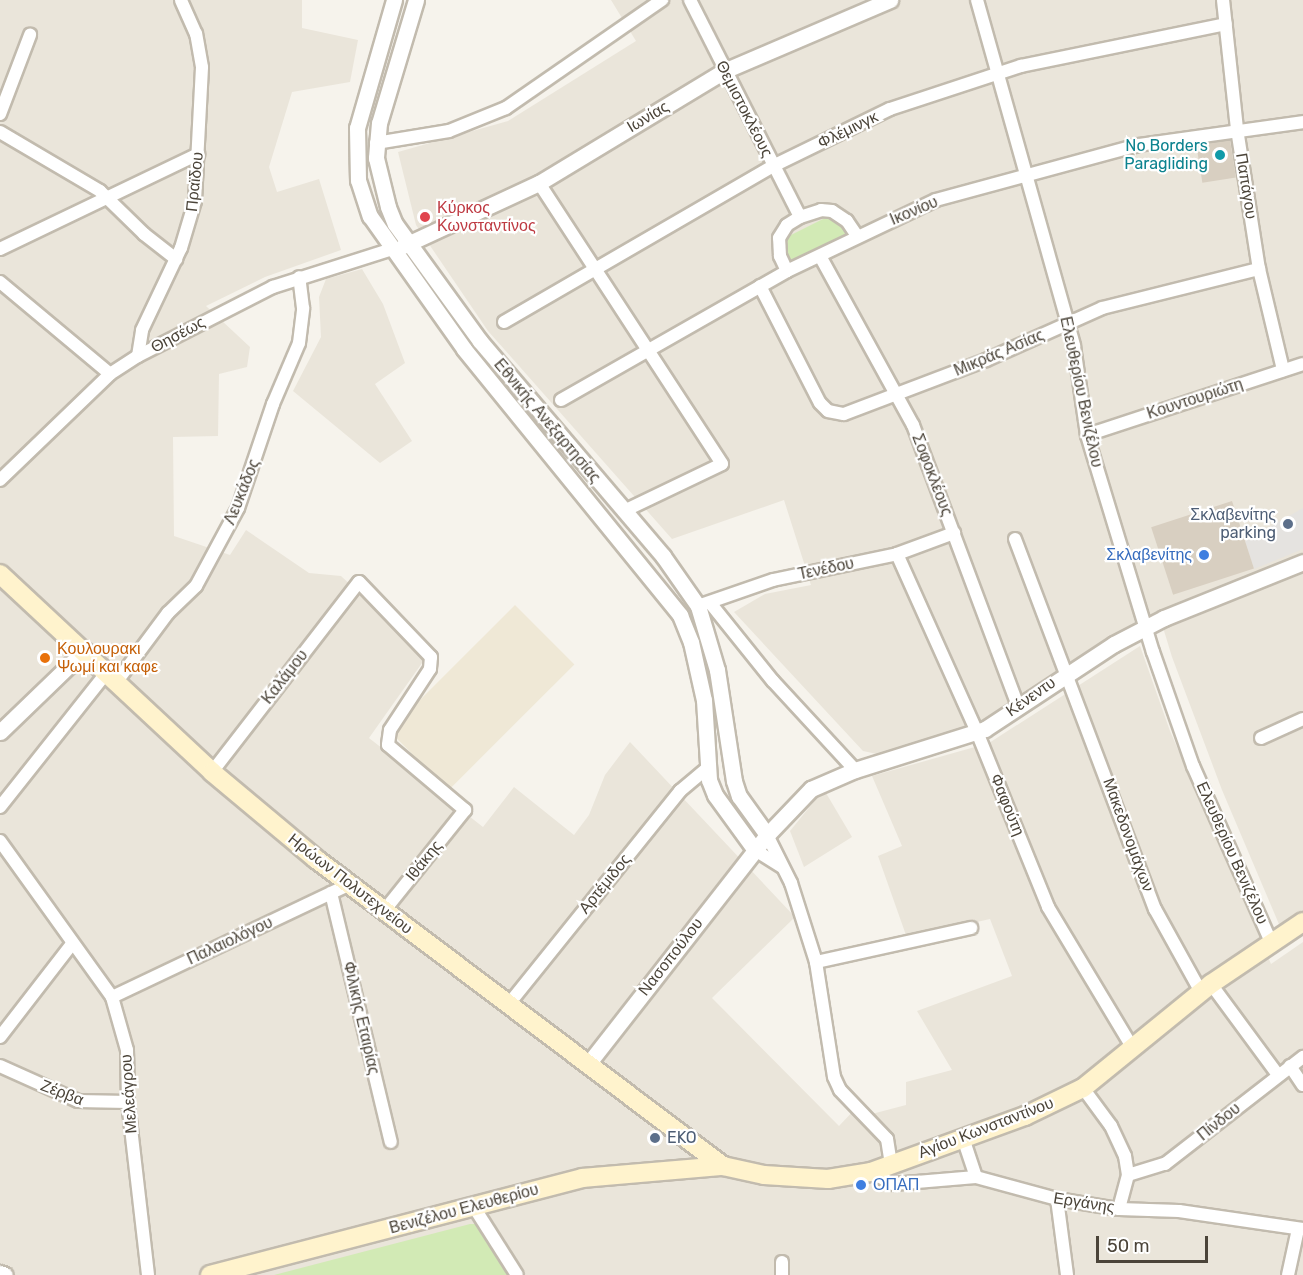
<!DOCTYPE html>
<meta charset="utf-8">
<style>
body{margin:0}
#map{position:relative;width:1303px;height:1275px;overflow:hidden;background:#f6f3ec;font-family:Rubik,sans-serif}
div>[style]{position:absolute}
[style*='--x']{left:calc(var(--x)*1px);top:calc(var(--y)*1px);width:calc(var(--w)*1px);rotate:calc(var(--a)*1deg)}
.residential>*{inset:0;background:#eae5da}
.education>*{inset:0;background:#efe8d6;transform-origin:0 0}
.green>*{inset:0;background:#d2eab5}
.parking>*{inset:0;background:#e5e3e0}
.building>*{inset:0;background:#d8cfc1;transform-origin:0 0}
.roads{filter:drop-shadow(2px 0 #c2bbae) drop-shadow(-2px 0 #c2bbae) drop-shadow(0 2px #c2bbae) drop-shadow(0 -2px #c2bbae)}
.minor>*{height:12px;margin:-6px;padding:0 6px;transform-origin:6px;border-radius:6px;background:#fff}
.tertiary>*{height:15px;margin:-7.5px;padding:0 7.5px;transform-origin:7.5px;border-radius:7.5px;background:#fff}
.secondary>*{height:18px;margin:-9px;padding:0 9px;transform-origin:9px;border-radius:9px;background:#fff3cd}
.dots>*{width:16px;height:16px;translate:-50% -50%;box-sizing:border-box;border:3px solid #fff;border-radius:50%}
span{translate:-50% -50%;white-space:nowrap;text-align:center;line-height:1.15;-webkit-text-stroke:4.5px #fff;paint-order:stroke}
.street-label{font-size:16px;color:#4b4439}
.culture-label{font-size:16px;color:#0d838f}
.right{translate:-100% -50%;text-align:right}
.health-label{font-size:16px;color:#be3a42}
.left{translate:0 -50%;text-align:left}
.service-label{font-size:16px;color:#4e5e75}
.shop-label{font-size:16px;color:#366cbe}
.food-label{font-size:16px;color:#c56008}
.scale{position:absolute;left:1096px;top:1236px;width:112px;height:27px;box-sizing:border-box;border:3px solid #4b4439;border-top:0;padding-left:8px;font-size:18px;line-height:21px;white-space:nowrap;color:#4b4439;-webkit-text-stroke:4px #fff;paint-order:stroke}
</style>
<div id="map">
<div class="residential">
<div style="clip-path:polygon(0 0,302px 0,302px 28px,358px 40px,350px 82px,292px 92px,269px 167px,277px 192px,319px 179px,341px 250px,265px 277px,206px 306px,250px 347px,247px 367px,219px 374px,218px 436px,173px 437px,174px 536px,230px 555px,246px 530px,309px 573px,341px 576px,427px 656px,369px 738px,483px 827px,514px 787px,574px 835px,589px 815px,605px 775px,630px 742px,795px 917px,712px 998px,839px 1126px,857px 1107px,868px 1115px,906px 1105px,906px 1082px,952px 1070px,917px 1011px,1012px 976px,990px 919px,907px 938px,878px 856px,902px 846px,872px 776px,989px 743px,1140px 646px,1170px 731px,1271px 964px,1303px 942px,1303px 1275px,0 1275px)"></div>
<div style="clip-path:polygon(611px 0,1303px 0,1303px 914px,1281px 929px,1222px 790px,1172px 657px,1158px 611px,985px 727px,877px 754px,863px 751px,734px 612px,765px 594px,811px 585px,784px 500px,672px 539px,488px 331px,416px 225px,398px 152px,508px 121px,636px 41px)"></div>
<div style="clip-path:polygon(362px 269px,383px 304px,405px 363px,375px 384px,412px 441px,380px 463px,293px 391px,321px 337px,319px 297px,326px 279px)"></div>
<div style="clip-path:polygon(826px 793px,852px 837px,804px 867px,790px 831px,816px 799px)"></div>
</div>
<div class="education">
<div style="left:515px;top:605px;width:84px;height:178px;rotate:45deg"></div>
</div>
<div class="green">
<div style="clip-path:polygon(825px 218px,836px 220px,848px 234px,790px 262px,784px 247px,787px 237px)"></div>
<div style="clip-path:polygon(470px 1224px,481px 1224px,513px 1275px,274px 1275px)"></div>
</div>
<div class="parking">
<div style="clip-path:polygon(1303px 508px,1303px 549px,1254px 569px,1245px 541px)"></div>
</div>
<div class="building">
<div style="left:1230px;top:140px;width:38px;height:34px;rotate:81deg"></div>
<div style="left:1232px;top:501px;width:71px;height:85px;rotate:72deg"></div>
</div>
<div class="roads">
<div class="minor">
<div style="--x:690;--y:0;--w:243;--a:63.1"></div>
<div style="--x:977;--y:0;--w:359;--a:74.3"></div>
<div style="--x:1074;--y:346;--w:90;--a:81.7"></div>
<div style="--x:1087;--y:435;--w:227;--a:73.1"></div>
<div style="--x:1153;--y:652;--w:121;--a:70.7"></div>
<div style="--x:1193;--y:766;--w:195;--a:66.1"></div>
<div style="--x:1223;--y:0;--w:130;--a:83.8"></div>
<div style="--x:1237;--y:129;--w:142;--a:81.1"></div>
<div style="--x:1259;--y:269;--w:104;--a:76.6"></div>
<div style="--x:0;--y:114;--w:85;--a:-69.2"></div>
<div style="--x:0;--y:132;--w:116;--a:30.5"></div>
<div style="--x:100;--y:191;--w:62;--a:44.3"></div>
<div style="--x:144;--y:234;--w:41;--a:38"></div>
<div style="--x:376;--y:143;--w:74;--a:-9.3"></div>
<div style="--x:449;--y:131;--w:61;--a:-22"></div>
<div style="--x:506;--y:108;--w:190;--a:-34.7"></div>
<div style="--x:539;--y:183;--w:335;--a:56.9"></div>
<div style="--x:722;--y:464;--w:109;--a:154.4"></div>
<div style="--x:0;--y:249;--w:220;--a:-25.6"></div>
<div style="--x:820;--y:256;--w:193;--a:61.2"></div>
<div style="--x:913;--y:425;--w:300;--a:69.5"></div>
<div style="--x:787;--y:271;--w:17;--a:-115"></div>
<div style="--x:780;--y:256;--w:18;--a:-93"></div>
<div style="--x:779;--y:238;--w:15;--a:-58"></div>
<div style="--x:787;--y:225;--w:15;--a:-32"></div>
<div style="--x:800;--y:217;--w:22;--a:-18"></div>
<div style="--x:821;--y:210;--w:11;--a:5"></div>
<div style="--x:832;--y:211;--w:18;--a:34"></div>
<div style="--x:847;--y:221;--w:18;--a:56"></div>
<div style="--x:0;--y:282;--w:143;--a:39.9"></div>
<div style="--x:760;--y:286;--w:131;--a:62.9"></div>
<div style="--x:820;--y:403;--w:11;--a:45"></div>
<div style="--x:828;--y:411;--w:16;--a:11"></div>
<div style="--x:844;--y:414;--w:152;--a:-20.8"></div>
<div style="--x:986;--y:360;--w:127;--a:-24.1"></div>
<div style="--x:1102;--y:308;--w:162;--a:-14"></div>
<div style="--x:504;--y:322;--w:311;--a:-30.1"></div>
<div style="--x:773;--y:166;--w:130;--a:-26"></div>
<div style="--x:890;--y:109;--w:138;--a:-18.2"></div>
<div style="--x:1021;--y:66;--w:209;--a:-11.6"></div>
<div style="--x:138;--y:356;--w:26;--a:-81"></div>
<div style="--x:142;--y:330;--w:91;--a:-64.6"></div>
<div style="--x:181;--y:248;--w:49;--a:-73.4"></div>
<div style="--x:195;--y:201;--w:134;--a:-87"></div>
<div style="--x:202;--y:67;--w:34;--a:-100"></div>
<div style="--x:196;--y:34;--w:37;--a:-114"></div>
<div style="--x:561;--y:400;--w:260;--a:-29.7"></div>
<div style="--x:787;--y:271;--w:165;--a:-25.5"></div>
<div style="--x:936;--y:200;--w:209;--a:-15.2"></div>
<div style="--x:1138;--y:145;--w:167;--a:-7.9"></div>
<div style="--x:1087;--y:435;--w:227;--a:-18.2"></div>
<div style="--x:0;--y:480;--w:153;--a:-43.9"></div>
<div style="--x:110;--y:374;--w:33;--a:-33"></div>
<div style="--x:138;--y:356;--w:152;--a:-27.1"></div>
<div style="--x:273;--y:287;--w:125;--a:-17.7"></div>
<div style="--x:1015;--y:539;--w:396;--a:69.3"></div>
<div style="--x:1155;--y:909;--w:95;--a:61"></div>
<div style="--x:897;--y:554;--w:195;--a:65.8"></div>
<div style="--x:977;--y:732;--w:189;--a:67.9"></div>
<div style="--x:1048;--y:907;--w:163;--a:59"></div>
<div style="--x:711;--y:604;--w:99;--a:51.2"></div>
<div style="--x:773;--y:681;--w:121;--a:47.3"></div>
<div style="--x:698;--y:606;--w:79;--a:-19.1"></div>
<div style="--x:773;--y:580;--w:127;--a:-11.8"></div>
<div style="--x:897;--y:554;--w:61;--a:-20.2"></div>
<div style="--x:118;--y:680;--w:84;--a:-53.3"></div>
<div style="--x:168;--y:613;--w:39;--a:-44"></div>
<div style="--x:196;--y:586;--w:89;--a:-61.7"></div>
<div style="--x:238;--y:508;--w:110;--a:-71.4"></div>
<div style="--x:273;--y:404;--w:66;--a:-66.9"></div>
<div style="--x:299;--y:343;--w:35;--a:-83"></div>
<div style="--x:303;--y:308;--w:31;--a:-97"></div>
<div style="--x:1261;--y:738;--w:46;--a:-24.3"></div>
<div style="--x:212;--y:772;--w:240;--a:-52.3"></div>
<div style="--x:359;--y:582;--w:104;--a:46.2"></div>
<div style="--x:431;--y:657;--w:12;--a:95"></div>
<div style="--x:430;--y:669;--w:73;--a:123.3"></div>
<div style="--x:390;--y:730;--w:15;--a:98"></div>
<div style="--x:388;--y:745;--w:101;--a:40.2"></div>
<div style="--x:465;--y:810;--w:129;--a:128.7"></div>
<div style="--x:0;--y:807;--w:172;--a:-51.6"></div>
<div style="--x:767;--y:835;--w:54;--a:63.4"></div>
<div style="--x:791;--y:883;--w:83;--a:72.4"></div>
<div style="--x:816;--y:962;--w:116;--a:81.1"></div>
<div style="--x:834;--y:1077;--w:14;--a:65"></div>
<div style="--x:840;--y:1090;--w:68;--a:46.2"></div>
<div style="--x:887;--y:1139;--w:25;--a:81"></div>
<div style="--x:0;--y:841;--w:192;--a:54.3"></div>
<div style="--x:112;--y:997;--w:55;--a:74.2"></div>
<div style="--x:127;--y:1050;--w:52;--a:88.9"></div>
<div style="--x:128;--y:1102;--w:174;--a:83.4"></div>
<div style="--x:755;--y:850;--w:31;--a:32"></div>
<div style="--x:331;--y:893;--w:256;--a:76.5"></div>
<div style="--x:816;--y:962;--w:159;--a:-12.4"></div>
<div style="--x:1211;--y:984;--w:113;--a:53.6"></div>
<div style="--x:112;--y:997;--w:261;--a:-25.4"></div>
<div style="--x:508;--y:1005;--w:275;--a:-51.2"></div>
<div style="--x:680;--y:791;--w:35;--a:-40"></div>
<div style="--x:0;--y:1037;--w:118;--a:-52.3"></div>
<div style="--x:0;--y:1066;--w:85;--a:24.2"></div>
<div style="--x:78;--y:1101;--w:50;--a:1.1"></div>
<div style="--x:1290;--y:1066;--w:23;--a:56"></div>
<div style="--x:1083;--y:1088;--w:47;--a:53.6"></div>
<div style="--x:1111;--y:1126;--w:33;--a:65"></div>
<div style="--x:1125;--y:1156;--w:19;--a:81"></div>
<div style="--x:1128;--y:1175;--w:35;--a:105"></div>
<div style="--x:963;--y:1138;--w:41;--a:71.6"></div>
<div style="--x:871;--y:1172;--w:25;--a:29"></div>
<div style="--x:893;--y:1184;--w:83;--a:-4.8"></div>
<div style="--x:976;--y:1177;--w:84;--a:15.2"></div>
<div style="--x:1057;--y:1199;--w:63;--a:9.2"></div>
<div style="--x:1119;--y:1209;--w:60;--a:1.9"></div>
<div style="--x:1179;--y:1211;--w:125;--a:8.3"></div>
<div style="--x:1128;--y:1175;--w:39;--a:-17"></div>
<div style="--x:1165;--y:1164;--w:175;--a:-37.8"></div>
<div style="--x:1057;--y:1199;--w:77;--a:82.5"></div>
<div style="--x:474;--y:1207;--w:80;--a:57.7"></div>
<div style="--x:782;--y:1275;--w:13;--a:-90"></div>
<div style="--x:1288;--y:1275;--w:47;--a:-77.7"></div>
</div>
<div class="tertiary">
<div style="--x:394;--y:0;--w:133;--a:106.1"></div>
<div style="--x:357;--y:128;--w:52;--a:88.9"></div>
<div style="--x:358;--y:180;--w:38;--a:72"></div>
<div style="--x:370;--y:216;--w:163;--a:54.7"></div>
<div style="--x:464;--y:349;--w:343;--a:50.9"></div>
<div style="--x:680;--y:615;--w:29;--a:68"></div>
<div style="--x:691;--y:642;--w:59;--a:77.4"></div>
<div style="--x:704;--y:700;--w:80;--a:86.4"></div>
<div style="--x:709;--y:780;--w:16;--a:68"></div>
<div style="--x:715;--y:795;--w:68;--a:54"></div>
<div style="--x:416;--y:0;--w:128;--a:106.7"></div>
<div style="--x:379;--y:123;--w:35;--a:95"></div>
<div style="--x:376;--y:158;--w:50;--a:76.2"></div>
<div style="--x:388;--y:207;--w:18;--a:68"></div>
<div style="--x:395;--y:224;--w:145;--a:54"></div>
<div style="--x:480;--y:341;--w:282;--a:49.6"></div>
<div style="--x:663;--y:556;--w:61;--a:55"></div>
<div style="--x:698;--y:606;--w:67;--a:73.5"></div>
<div style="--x:717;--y:670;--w:112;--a:81.3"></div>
<div style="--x:734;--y:781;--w:16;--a:72"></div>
<div style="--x:739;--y:796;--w:48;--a:54.3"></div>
<div style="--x:403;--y:246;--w:150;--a:-24.9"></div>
<div style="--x:539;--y:183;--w:216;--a:-31.2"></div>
<div style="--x:724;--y:71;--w:181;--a:-23.2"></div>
<div style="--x:0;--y:732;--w:118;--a:-44"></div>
<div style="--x:588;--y:1064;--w:291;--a:-52"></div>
<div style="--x:767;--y:835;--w:64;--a:-46.3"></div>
<div style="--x:811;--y:789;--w:48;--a:-23.4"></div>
<div style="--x:855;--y:770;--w:136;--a:-17.5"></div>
<div style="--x:985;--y:729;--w:154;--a:-33.4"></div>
<div style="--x:1114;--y:644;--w:56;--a:-27.5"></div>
<div style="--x:1164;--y:618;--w:150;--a:-21.9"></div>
<div style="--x:0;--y:1273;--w:5;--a:22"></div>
</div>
<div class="secondary">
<div style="--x:0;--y:574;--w:290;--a:43"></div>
<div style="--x:212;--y:772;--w:136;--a:39.9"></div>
<div style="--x:316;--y:859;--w:510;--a:37.03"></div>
<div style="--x:210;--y:1275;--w:384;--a:-14.6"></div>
<div style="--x:582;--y:1178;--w:142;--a:-4.9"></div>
<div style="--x:723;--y:1166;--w:42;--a:12.4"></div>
<div style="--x:764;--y:1175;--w:64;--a:3.6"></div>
<div style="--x:828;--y:1179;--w:44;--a:-9.2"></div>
<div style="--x:871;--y:1172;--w:164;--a:-20"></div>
<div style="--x:1025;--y:1116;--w:64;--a:-25.8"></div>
<div style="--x:1083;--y:1088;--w:165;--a:-39.1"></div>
<div style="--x:1211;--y:984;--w:111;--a:-34"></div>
</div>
</div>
<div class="dots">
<div style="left:1220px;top:155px;background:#0f9aa8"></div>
<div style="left:425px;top:217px;background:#e0444e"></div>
<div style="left:1288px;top:524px;background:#5c6f8a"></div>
<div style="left:1204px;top:555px;background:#3f7fe0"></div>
<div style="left:45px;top:658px;background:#e8710a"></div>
<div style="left:655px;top:1138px;background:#5c6f8a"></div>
<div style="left:861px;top:1185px;background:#3f7fe0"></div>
</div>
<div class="street-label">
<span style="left:744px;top:109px;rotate:63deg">Θεμιστοκλέους</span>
<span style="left:648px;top:117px;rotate:-31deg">Ιωνίας</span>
<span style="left:848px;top:130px;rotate:-26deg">Φλέμινγκ</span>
<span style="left:195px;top:182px;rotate:-84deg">Πραϊδου</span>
<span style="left:1246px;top:186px;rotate:81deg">Παπάγου</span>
<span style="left:914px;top:211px;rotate:-23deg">Ικονίου</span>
<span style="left:178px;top:335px;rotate:-28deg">Θησέως</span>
<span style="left:999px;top:353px;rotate:-23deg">Μικράς Ασίας</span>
<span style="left:1081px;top:392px;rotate:78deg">Ελευθερίου Βενιζέλου</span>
<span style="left:1195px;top:399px;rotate:-18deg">Κουντουριώτη</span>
<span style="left:547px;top:421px;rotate:50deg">Εθνικής Ανεξαρτησίας</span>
<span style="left:932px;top:475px;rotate:69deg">Σοφοκλέους</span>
<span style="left:242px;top:492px;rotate:-68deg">Λευκάδος</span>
<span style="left:826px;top:569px;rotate:-12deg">Τενέδου</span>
<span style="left:285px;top:677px;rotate:-52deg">Καλάμου</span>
<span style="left:1031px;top:697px;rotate:-35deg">Κένεντυ</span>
<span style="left:1007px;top:805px;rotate:68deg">Φαφούτη</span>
<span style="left:1128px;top:835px;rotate:70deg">Μακεδονομάχων</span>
<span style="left:1232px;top:853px;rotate:66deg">Ελευθερίου Βενιζέλου</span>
<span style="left:424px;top:861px;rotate:-51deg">Ιθάκης</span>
<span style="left:350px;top:884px;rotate:38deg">Ηρώων Πολυτεχνείου</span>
<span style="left:605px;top:884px;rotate:-51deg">Αρτέμιδος</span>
<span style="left:230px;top:941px;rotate:-25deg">Παλαιολόγου</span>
<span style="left:671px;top:957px;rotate:-52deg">Νασοπούλου</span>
<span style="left:361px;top:1018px;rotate:77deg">Φιλικής Εταιρίας</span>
<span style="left:62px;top:1093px;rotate:21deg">Ζέρβα</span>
<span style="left:129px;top:1094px;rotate:-94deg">Μελεάγρου</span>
<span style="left:1219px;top:1122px;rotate:-39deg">Πίνδου</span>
<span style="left:986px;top:1128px;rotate:-21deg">Αγίου Κωνσταντίνου</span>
<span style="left:1084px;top:1203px;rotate:9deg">Εργάνης</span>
<span style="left:464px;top:1209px;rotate:-15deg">Βενιζέλου Ελευθερίου</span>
</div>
<div class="culture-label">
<span class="right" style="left:1208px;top:155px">No Borders<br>Paragliding</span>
</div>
<div class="health-label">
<span class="left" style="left:437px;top:217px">Κύρκος<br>Κωνσταντίνος</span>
</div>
<div class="service-label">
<span class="right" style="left:1276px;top:524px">Σκλαβενίτης<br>parking</span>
<span class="left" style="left:667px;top:1138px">EKO</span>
</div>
<div class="shop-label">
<span class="right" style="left:1192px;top:555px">Σκλαβενίτης</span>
<span class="left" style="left:873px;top:1185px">ΟΠΑΠ</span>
</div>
<div class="food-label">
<span class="left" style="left:57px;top:658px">Κουλουρακι<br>Ψωμί και καφε</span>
</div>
<div class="scale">50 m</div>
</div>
